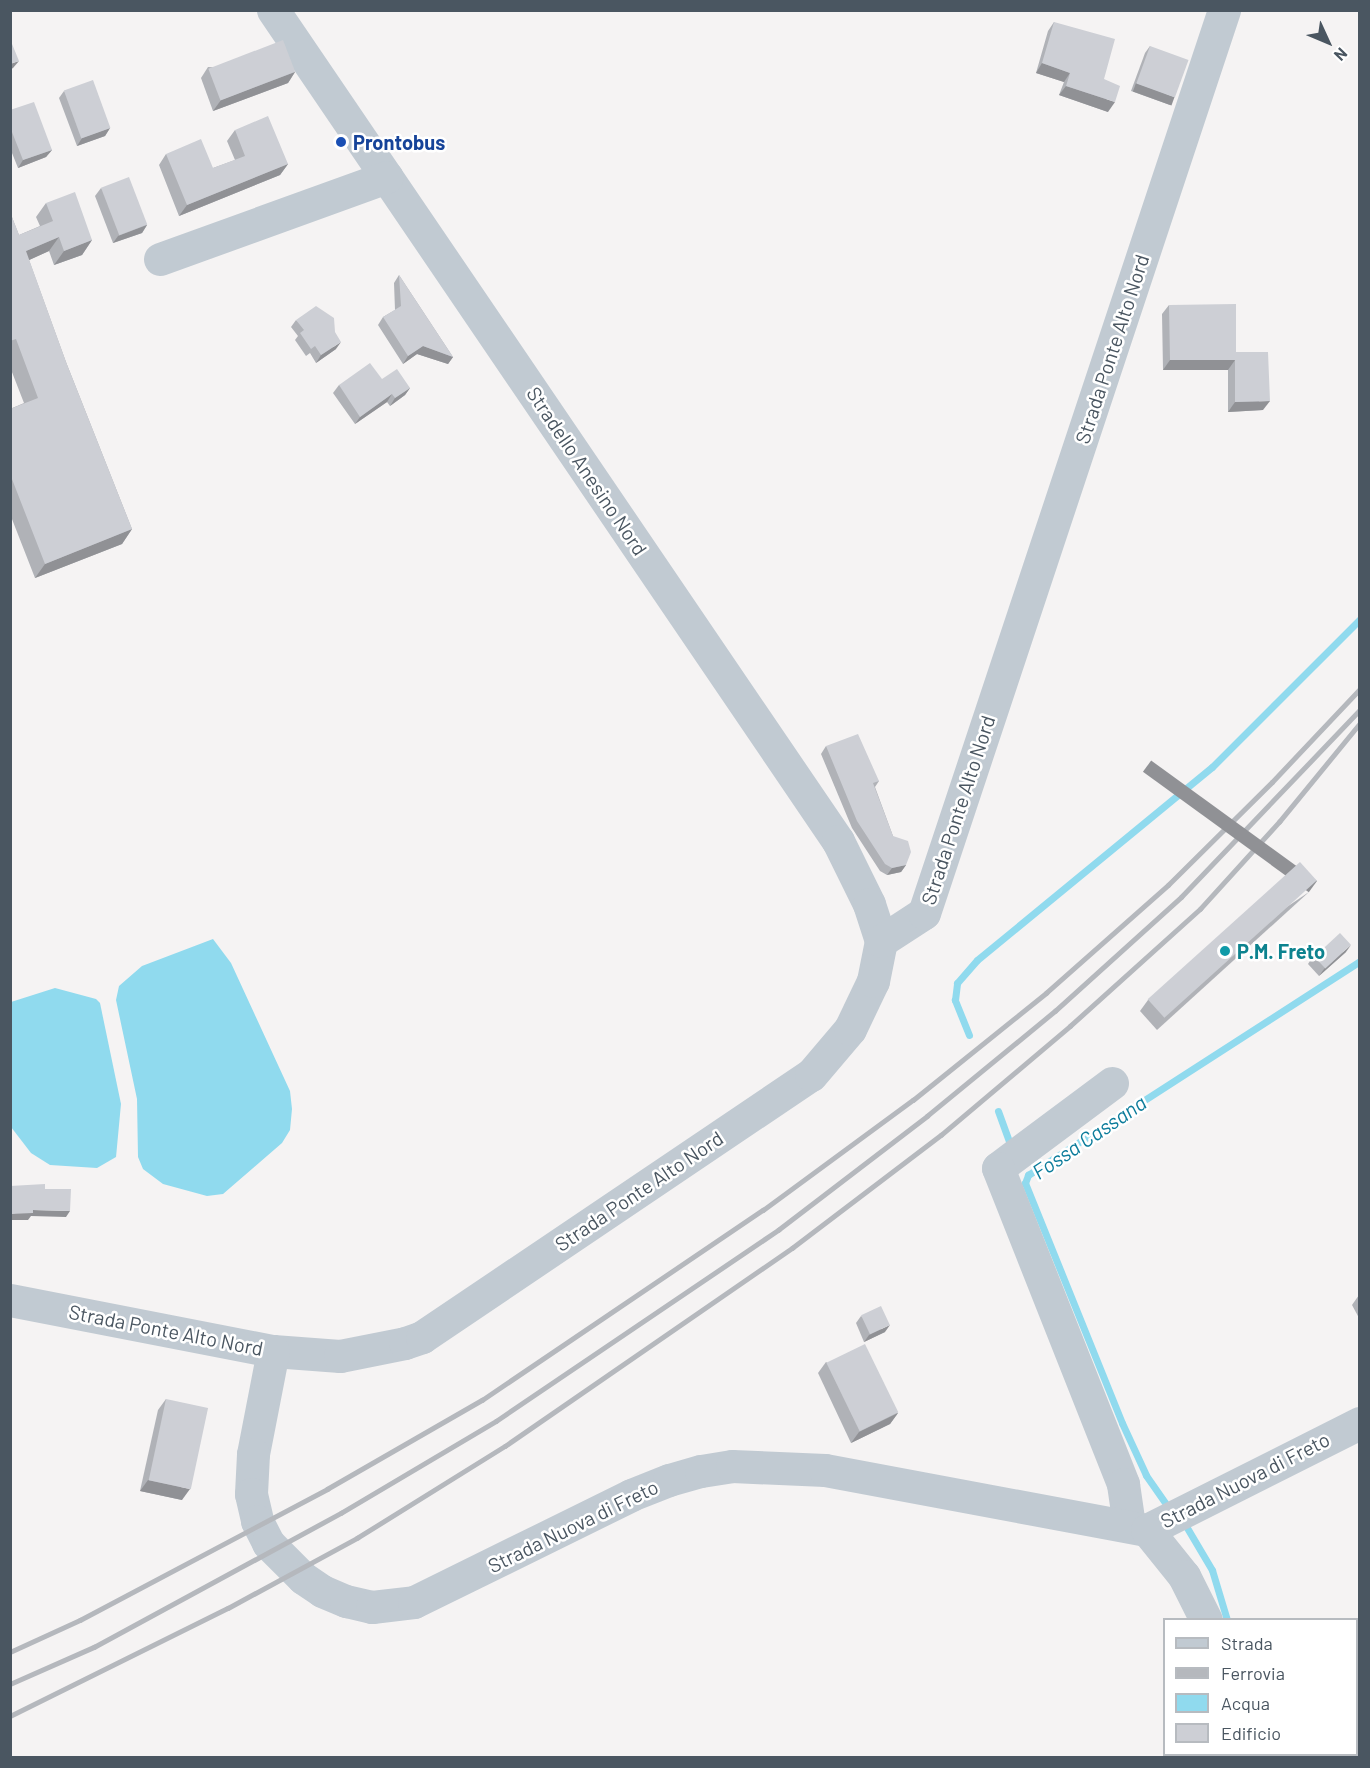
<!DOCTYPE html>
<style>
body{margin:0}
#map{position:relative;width:1370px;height:1768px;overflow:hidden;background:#f5f3f3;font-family:Barlow,sans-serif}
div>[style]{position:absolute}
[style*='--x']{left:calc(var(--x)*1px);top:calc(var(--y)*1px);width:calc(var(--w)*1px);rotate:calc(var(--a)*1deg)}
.water>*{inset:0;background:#90daee}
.stream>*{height:7px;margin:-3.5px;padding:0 3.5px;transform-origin:3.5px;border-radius:3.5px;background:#90daee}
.minor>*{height:33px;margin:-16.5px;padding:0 16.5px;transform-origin:16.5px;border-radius:16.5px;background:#c1cad2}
.rail>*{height:4.5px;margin:-2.25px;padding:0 2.25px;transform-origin:2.25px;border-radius:2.25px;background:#b5b8bd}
.wall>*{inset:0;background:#b0b2b7}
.shaded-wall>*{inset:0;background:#909195;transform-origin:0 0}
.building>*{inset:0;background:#cdcfd5;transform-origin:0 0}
.dots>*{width:16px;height:16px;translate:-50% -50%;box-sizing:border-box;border:3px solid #fff;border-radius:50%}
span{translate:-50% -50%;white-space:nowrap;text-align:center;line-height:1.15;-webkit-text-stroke:5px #fff;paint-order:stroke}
.transit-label{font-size:20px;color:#164399;font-weight:700}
.left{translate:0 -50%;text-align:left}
.street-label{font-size:20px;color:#4a5661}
.culture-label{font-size:20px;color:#0d838f;font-weight:700}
.water-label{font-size:21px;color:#0c7c9b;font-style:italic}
.frame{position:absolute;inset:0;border:12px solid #4a5661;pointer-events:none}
.legend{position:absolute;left:1163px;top:1618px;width:195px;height:138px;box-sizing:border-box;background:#fff;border:2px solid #b7bbc0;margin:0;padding:8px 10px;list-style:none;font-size:18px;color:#4a5661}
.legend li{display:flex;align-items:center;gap:12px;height:30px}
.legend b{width:30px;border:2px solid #b7bbc0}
.north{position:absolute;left:1298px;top:12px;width:60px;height:60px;-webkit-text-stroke:4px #fff;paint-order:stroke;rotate:134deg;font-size:16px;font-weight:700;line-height:24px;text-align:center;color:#4a5661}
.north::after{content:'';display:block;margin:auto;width:21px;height:27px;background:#4a5661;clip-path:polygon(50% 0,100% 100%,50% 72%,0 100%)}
</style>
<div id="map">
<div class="water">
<div style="clip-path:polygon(213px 939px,231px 963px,290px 1091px,292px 1109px,290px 1130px,282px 1143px,223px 1194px,207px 1196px,163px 1184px,143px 1169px,138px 1157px,137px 1099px,116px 1000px,119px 986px,142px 966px)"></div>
<div style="clip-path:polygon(55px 988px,96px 999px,100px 1003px,121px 1104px,116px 1157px,97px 1168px,50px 1165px,31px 1153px,11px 1127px,11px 1002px)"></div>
</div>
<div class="stream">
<div style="--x:969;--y:1035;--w:38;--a:-112"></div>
<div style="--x:955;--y:1000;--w:17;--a:-83"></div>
<div style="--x:957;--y:983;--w:30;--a:-49"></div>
<div style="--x:977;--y:960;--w:304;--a:-39.4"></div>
<div style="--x:1212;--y:767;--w:209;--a:-45"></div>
<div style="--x:998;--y:1111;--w:38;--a:70"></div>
<div style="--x:1166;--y:1504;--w:35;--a:-125"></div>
<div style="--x:1146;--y:1475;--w:57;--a:-114.8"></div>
<div style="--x:1122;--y:1423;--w:259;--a:-112"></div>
<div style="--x:1025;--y:1183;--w:9;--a:-69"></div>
<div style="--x:1028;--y:1175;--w:395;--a:-32.8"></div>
<div style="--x:1183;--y:1521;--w:57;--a:59.4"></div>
<div style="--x:1212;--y:1570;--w:52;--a:73.3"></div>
<div style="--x:1268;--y:1754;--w:4;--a:76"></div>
</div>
<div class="minor">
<div style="--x:273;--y:10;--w:1005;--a:55.79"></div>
<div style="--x:838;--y:841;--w:70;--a:63.8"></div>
<div style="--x:869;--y:904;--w:39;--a:72"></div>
<div style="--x:160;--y:259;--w:241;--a:-19.9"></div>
<div style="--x:1112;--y:1083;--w:142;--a:143.3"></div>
<div style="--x:998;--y:1168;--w:340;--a:68.4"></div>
<div style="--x:1123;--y:1484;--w:41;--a:81.7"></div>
<div style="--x:10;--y:1300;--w:268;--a:11"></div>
<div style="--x:273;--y:1351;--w:67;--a:4.3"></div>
<div style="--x:340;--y:1356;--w:66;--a:-11.3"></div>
<div style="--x:405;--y:1343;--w:18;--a:-19"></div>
<div style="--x:422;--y:1337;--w:469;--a:-34"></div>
<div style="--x:811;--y:1075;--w:60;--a:-49.7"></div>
<div style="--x:850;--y:1029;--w:53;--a:-64.4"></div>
<div style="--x:873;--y:981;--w:41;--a:-78.7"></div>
<div style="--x:881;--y:941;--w:51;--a:-33.1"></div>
<div style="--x:924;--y:913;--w:952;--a:-71.62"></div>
<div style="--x:273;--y:1351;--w:105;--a:101"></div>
<div style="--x:253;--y:1454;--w:40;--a:92.9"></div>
<div style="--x:251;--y:1494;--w:28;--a:77"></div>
<div style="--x:257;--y:1521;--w:25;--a:63"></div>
<div style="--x:268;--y:1543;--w:49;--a:45"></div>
<div style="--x:303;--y:1578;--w:23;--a:34"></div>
<div style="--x:322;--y:1591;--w:26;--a:23"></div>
<div style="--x:346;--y:1601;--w:27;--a:13"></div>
<div style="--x:372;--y:1607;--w:42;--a:-6.8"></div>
<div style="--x:414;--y:1602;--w:242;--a:-26.2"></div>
<div style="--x:631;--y:1495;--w:41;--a:-21.5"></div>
<div style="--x:669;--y:1480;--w:33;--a:-16"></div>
<div style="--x:701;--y:1471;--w:31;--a:-9"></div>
<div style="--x:732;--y:1466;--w:93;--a:2.5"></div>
<div style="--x:825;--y:1470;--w:328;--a:10.6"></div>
<div style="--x:1147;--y:1530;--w:238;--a:-26.7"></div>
<div style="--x:1147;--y:1530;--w:59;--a:51.2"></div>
<div style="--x:1184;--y:1576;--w:49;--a:63.4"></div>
<div style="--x:1251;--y:1754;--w:4;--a:76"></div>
</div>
<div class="rail">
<div style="--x:10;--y:1652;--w:77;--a:-24.6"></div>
<div style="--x:80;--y:1620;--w:280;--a:-27.9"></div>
<div style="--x:327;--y:1489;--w:179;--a:-29.9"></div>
<div style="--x:482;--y:1400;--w:339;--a:-34.1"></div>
<div style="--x:763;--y:1210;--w:186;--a:-36.3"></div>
<div style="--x:913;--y:1100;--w:171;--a:-38.8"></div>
<div style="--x:1046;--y:993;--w:163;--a:-41.5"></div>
<div style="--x:1168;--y:885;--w:146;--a:-44.7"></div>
<div style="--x:1272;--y:782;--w:128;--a:-46.6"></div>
<div style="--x:10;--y:1684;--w:92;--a:-23.8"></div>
<div style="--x:94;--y:1647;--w:281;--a:-28.5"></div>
<div style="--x:341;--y:1513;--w:180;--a:-30.7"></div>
<div style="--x:496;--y:1421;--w:341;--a:-34.1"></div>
<div style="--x:778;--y:1230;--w:188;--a:-37.4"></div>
<div style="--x:927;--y:1116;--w:166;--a:-39.4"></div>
<div style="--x:1055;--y:1011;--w:170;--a:-42.1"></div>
<div style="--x:1181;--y:897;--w:259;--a:-46.3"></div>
<div style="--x:10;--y:1716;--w:243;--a:-26.4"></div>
<div style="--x:228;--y:1608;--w:147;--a:-28.5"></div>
<div style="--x:357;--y:1538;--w:174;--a:-31.9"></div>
<div style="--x:505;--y:1446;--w:349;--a:-34.6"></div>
<div style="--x:792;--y:1248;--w:187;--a:-37.2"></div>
<div style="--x:941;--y:1135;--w:169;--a:-40.2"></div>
<div style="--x:1070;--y:1026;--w:175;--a:-42"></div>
<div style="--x:1200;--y:909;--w:118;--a:-47.8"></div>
<div style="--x:1279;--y:822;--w:128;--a:-50.7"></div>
</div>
<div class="wall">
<div style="clip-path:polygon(1054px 22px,1104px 79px,1108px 112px,1059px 95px,1064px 82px,1036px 73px,1048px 31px)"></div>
<div style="clip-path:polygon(1150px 46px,1170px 105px,1131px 91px,1145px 53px)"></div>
<div style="clip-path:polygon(208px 67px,295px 72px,288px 83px,213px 111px,201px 78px)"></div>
<div style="clip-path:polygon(64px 91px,110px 128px,105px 136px,77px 146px,59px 98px)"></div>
<div style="clip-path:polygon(10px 110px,52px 150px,46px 157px,18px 168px,10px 148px)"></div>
<div style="clip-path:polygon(235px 130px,288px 164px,280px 175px,179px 216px,159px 165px,166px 154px,213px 168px,235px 160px,227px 141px)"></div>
<div style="clip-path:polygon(101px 188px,147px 225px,142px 233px,113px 243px,95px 196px)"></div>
<div style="clip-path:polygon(46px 203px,92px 240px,82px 255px,54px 265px,49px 251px,29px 260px,66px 362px,132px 529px,122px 544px,35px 578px,10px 514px,10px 409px,24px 403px,10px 367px,10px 212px,19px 235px,40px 226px,36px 217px)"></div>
<div style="clip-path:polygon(399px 275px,453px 357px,448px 364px,417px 354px,403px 364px,378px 325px,383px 317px,395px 310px,394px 283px)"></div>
<div style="clip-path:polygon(1169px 305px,1236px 352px,1263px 410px,1228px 412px,1228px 370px,1163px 370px,1162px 314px)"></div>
<div style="clip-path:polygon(296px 320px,336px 349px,316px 363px,310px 353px,306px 356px,295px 340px,298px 336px,291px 327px)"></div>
<div style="clip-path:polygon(382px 379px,410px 388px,405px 395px,390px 406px,387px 402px,355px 424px,333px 393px,339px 385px)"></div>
<div style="clip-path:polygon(826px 746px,879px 781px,875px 787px,893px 836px,906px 865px,901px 872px,887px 875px,880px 871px,852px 828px,821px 754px)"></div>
<div style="clip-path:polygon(1309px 892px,1157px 1030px,1140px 1011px,1148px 1000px)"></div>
<div style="clip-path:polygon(1346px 952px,1319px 976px,1308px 964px,1313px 956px)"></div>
<div style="clip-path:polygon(1359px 1295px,1359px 1318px,1352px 1305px)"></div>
<div style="clip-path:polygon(861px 1316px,885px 1332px,864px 1342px,856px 1323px)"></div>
<div style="clip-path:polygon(826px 1362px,898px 1413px,890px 1424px,851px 1443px,818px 1373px)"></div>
<div style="clip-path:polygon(166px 1399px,182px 1500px,140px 1491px,158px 1410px)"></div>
</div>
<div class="shaded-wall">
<div style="clip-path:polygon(19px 61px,13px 68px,10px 70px,10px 64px)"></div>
<div style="clip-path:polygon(1042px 63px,1070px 73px,1064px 82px,1036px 73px)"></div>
<div style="clip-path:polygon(295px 72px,288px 83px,213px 111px,221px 100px)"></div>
<div style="left:1136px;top:83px;width:41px;height:9px;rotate:20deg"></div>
<div style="clip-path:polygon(1066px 86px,1115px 102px,1108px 112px,1059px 95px)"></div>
<div style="clip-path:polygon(110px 128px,105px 136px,77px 146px,82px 138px)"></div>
<div style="clip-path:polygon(52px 150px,46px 157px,18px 168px,23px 160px)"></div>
<div style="clip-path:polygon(288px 164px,280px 175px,179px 216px,187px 205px)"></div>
<div style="clip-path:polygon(147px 225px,142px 233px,113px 243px,118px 236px)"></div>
<div style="clip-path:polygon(59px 237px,49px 251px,16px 266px,26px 251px)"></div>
<div style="clip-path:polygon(92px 240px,82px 255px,54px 265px,64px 251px)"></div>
<div style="clip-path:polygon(341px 342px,336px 349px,316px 363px,321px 355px)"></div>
<div style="clip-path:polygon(423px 346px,453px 357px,448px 364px,417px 354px,403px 364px,408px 356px)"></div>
<div style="clip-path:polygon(1170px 360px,1235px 360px,1228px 370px,1163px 370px)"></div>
<div style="clip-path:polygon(410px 388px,405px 395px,390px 406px,395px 398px)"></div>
<div style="clip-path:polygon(392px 394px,387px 402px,355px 424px,360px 417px)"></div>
<div style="clip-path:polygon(1270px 401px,1263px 410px,1228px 412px,1235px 402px)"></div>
<div style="clip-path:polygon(132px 529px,122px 544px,35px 578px,45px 564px)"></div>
<div style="clip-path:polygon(906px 865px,901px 872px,887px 875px,892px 868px)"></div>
<div style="left:1317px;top:881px;width:14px;height:205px;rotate:126deg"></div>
<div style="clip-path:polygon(1351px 945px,1346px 952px,1319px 976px,1324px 969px)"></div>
<div style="clip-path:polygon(33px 1210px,70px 1211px,66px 1217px,31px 1216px,28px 1220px,10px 1220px,10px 1214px)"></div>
<div style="clip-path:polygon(890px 1325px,885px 1332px,864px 1342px,869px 1335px)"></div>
<div style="clip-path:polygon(898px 1413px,890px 1424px,851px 1443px,859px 1432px)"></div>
<div style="clip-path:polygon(148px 1480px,190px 1489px,182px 1500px,140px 1491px)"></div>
</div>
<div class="building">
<div style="clip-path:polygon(1054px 22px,1115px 39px,1104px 79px,1120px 86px,1115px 102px,1066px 86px,1070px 73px,1042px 63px)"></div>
<div style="clip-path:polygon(10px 39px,19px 61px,10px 64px)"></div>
<div style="left:283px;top:40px;width:34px;height:80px;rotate:69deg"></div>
<div style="left:1150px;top:46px;width:41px;height:40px;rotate:20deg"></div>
<div style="left:93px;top:80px;width:51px;height:31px;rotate:70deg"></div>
<div style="clip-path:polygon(34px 102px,52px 150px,23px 160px,10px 127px,10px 110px)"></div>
<div style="clip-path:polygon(268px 116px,288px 164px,187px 205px,166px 154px,201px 139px,213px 168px,245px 156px,235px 130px)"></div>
<div style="left:129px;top:177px;width:51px;height:30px;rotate:69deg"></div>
<div style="clip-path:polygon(75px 192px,92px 240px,64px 251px,59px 237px,26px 251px,66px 362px,132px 529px,45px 564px,10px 474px,10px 409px,38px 398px,16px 339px,10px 341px,10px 212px,19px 235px,53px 221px,46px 203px)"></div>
<div style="clip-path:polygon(399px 275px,453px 357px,423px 346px,408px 356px,383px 317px,401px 306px)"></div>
<div style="clip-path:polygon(1236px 304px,1236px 352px,1268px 352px,1270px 401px,1235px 402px,1235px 360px,1170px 360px,1169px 305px)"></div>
<div style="clip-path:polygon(316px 306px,334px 318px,335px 332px,341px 342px,321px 355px,315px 346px,311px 349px,300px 333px,304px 330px,296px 320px)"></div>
<div style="clip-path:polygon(370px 363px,382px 379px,397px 369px,410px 388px,395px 398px,392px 394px,360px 417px,339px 385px)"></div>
<div style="clip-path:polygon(858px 734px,879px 781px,873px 783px,893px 836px,908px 841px,911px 852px,906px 865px,892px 868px,885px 864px,857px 821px,826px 746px)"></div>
<div style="left:1300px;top:862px;width:25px;height:205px;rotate:48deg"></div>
<div style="left:1340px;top:933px;width:16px;height:35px;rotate:47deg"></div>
<div style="clip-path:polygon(45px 1184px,45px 1189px,71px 1189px,70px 1211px,33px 1210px,33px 1213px,10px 1214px,10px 1186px)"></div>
<div style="left:881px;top:1306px;width:21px;height:22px;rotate:65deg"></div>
<div style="left:865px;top:1344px;width:76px;height:43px;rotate:64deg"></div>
<div style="left:166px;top:1399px;width:43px;height:83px;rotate:12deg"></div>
</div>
<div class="dots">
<div style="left:341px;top:142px;background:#1a4fb4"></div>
<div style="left:1225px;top:951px;background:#0f9aa8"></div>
</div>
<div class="transit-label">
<span class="left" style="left:353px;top:142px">Prontobus</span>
</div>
<div class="street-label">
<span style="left:1112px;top:349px;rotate:-72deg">Strada Ponte Alto Nord</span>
<span style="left:587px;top:471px;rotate:56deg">Stradello Anesino Nord</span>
<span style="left:958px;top:810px;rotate:-72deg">Strada Ponte Alto Nord</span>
<span style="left:639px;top:1191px;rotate:-34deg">Strada Ponte Alto Nord</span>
<span style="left:166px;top:1330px;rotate:11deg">Strada Ponte Alto Nord</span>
<span style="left:1245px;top:1480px;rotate:-27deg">Strada Nuova di Freto</span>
<span style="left:573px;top:1526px;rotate:-26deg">Strada Nuova di Freto</span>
</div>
<div class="culture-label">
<span class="left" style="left:1237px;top:951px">P.M. Freto</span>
</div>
<div class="water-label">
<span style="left:1089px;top:1137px;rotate:-34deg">Fossa Cassana</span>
</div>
<div class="frame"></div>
<ul class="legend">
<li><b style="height:8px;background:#c1cad2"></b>Strada</li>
<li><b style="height:8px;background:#b5b8bd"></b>Ferrovia</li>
<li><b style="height:16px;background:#90daee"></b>Acqua</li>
<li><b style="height:16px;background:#cdcfd5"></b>Edificio</li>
</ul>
<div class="north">N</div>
</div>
